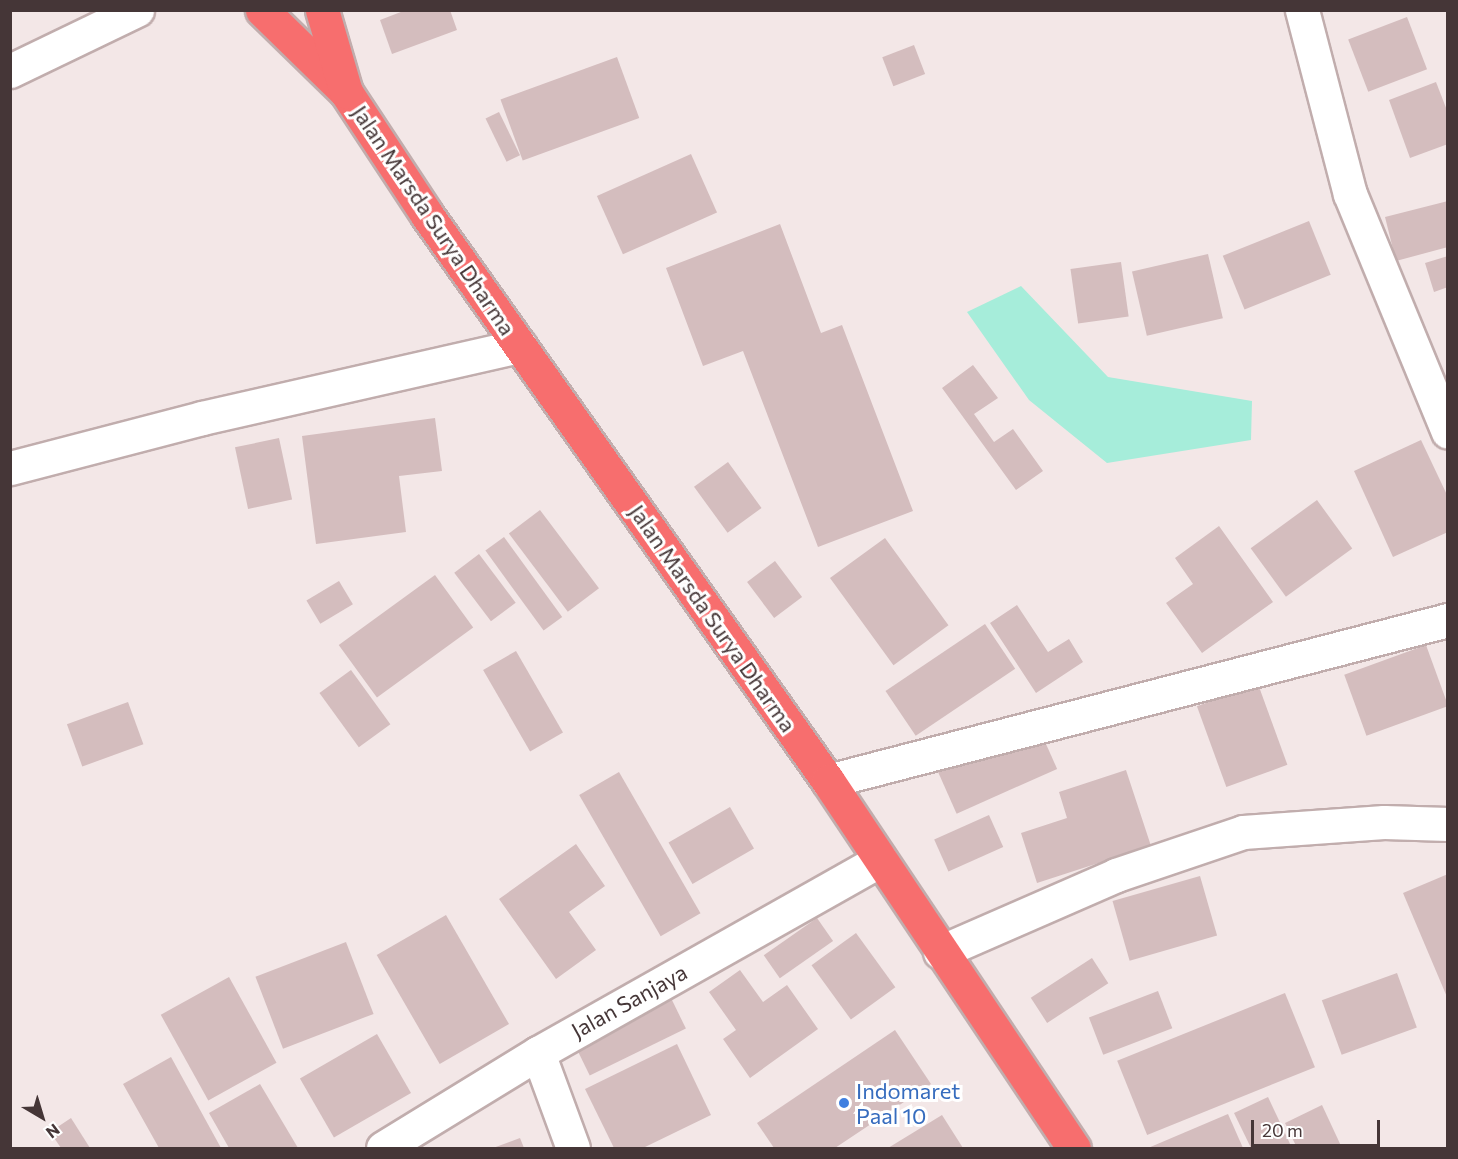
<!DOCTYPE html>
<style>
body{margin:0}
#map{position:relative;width:1458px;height:1159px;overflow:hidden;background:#f3e7e7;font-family:Commissioner,sans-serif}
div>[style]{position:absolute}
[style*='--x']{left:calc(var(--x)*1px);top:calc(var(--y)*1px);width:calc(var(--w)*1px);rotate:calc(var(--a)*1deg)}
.water>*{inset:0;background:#a6edda}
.building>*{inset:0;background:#d4bdbe;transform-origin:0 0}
.roads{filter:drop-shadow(2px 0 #c1adad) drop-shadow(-2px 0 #c1adad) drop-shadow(0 2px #c1adad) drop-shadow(0 -2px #c1adad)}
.minor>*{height:33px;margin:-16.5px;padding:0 16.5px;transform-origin:16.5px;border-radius:16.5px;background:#fff}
.highway>*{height:33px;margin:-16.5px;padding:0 16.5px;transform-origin:16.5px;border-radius:16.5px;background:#f76e6e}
.dots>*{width:16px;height:16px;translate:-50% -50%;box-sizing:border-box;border:3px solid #fff;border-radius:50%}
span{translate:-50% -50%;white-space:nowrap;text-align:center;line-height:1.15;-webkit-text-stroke:6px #fff;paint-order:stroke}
.street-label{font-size:22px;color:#453637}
.shop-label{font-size:22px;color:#366cbe}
.left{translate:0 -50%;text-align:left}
.frame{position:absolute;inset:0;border:12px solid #453637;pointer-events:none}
.north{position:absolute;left:12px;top:1087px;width:60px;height:60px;-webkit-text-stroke:4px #fff;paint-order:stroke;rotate:142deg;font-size:16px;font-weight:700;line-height:24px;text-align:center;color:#453637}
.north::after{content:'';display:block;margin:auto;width:21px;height:27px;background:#453637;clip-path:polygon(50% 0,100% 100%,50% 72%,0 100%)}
.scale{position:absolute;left:1251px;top:1120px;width:129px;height:27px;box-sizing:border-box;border:3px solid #453637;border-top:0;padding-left:8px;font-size:18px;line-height:21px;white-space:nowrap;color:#453637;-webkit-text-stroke:4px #fff;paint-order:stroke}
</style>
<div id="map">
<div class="water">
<div style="clip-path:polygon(1021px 286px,1108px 377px,1252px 401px,1251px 440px,1107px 463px,1029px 400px,967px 312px)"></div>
</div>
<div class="building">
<div style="clip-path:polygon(406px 10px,450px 10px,457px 30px,392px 54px,380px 20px)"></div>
<div style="left:1407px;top:17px;width:56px;height:63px;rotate:69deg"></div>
<div style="left:914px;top:45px;width:31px;height:34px;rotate:69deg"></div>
<div style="left:617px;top:57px;width:65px;height:124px;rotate:70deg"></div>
<div style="clip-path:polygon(1436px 82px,1448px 113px,1448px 144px,1410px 158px,1389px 100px)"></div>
<div style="left:499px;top:112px;width:48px;height:15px;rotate:64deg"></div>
<div style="left:691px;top:154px;width:64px;height:103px;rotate:66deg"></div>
<div style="clip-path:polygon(1448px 201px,1448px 247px,1396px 261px,1385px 217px)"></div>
<div style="left:1309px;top:221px;width:58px;height:93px;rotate:68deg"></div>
<div style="clip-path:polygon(780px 224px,821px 333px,842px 325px,913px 511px,818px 547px,743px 351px,703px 366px,666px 268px)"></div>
<div style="left:1208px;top:254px;width:66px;height:78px;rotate:77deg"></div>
<div style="clip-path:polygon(1448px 256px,1448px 287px,1434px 292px,1425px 263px)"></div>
<div style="left:1121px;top:262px;width:55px;height:51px;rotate:82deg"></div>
<div style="clip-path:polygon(973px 365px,998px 398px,974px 414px,994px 442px,1013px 429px,1043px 471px,1016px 490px,942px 388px)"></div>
<div style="clip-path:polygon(435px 418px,442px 471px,399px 476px,406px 532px,316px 544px,302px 436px)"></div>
<div style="left:279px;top:438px;width:63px;height:45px;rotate:78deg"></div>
<div style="clip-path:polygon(1421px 440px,1448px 497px,1448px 532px,1393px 557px,1354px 471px)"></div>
<div style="left:728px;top:462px;width:57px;height:42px;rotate:54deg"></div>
<div style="left:1317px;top:500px;width:60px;height:82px;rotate:54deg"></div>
<div style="left:540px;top:510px;width:98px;height:39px;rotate:53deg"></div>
<div style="clip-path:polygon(1219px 526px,1273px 602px,1202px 653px,1166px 603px,1193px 584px,1175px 558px)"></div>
<div style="left:504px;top:537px;width:99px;height:23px;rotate:54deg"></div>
<div style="left:885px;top:538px;width:108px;height:68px;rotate:54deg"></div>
<div style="left:479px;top:554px;width:61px;height:31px;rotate:53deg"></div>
<div style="left:775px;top:561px;width:45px;height:35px;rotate:53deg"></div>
<div style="left:435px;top:575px;width:65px;height:119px;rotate:54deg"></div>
<div style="left:339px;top:581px;width:27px;height:38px;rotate:59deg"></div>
<div style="clip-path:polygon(1017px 605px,1048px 652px,1069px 639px,1083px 662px,1036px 693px,990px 623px)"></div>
<div style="left:985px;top:624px;width:54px;height:120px;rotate:56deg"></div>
<div style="left:1426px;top:645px;width:65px;height:87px;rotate:70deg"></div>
<div style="left:516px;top:651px;width:94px;height:38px;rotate:60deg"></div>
<div style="left:351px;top:670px;width:67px;height:39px;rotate:54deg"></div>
<div style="left:1258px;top:684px;width:86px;height:65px;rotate:70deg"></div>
<div style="left:128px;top:702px;width:45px;height:65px;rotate:70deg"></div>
<div style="left:1038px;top:726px;width:47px;height:110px;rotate:66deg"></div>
<div style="clip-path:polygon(1126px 770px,1151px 846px,1037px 883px,1021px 833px,1067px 818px,1059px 792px)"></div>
<div style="left:619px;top:772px;width:163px;height:46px;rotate:60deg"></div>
<div style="left:730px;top:807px;width:48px;height:71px;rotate:60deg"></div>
<div style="left:989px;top:815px;width:35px;height:60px;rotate:66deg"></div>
<div style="clip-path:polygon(576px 844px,605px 886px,569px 912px,596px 950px,556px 979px,499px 899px)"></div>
<div style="clip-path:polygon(1448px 874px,1448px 997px,1447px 997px,1403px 893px)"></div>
<div style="left:1200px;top:876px;width:62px;height:91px;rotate:74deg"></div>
<div style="left:446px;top:915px;width:126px;height:80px;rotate:60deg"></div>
<div style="left:817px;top:918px;width:28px;height:65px;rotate:55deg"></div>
<div style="left:856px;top:933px;width:67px;height:55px;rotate:54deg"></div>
<div style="left:346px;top:942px;width:77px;height:97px;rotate:69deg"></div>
<div style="left:1092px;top:958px;width:30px;height:73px;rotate:57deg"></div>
<div style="clip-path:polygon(740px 970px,763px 1002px,787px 985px,818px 1029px,750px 1078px,723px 1039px,736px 1030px,709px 992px)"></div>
<div style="left:1397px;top:973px;width:58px;height:80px;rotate:70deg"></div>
<div style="left:229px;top:977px;width:98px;height:78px;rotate:61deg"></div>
<div style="left:1158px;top:991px;width:40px;height:74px;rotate:69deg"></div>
<div style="left:1285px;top:993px;width:80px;height:181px;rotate:68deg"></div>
<div style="left:671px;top:998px;width:34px;height:107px;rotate:64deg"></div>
<div style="clip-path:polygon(895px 1030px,931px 1084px,835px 1148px,774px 1148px,757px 1123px)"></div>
<div style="left:377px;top:1034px;width:68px;height:89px;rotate:60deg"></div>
<div style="clip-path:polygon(677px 1044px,711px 1115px,643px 1148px,614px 1148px,585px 1089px)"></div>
<div style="clip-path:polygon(171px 1057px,221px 1148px,159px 1148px,123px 1084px)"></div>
<div style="clip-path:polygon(260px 1084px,298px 1148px,229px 1148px,209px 1113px)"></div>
<div style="clip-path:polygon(1268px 1097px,1292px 1148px,1251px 1148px,1234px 1113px)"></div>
<div style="clip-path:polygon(1322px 1105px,1342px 1148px,1297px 1148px,1285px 1123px)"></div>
<div style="clip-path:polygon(1228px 1114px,1243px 1148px,1148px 1148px)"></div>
<div style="clip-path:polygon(942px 1115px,963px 1148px,888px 1148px)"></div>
<div style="clip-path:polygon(71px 1118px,90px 1148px,61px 1148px,50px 1132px)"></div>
<div style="clip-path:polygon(520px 1138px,524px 1148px,493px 1148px)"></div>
</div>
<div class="roads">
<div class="minor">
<div style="--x:1302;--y:10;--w:190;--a:75.4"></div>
<div style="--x:1350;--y:194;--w:257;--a:67.6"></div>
<div style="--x:10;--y:71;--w:141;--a:-25.7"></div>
<div style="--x:10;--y:468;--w:198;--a:-14.6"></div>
<div style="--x:202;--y:418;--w:326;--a:-12.8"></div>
<div style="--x:828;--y:781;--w:641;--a:-14.56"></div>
<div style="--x:940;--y:952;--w:192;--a:-23.6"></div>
<div style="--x:1116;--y:875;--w:134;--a:-18.7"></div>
<div style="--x:1243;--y:832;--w:141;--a:-4.1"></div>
<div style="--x:1384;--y:822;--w:64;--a:1.8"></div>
<div style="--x:538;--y:1053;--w:101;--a:69.8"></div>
<div style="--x:383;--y:1148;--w:182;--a:-31.5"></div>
<div style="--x:538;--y:1053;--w:393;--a:-29.4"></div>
</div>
<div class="highway">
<div style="--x:262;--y:10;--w:117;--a:44.3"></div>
<div style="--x:346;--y:92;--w:147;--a:56.6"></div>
<div style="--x:427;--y:215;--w:694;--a:54.68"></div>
<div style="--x:828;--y:781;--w:442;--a:56.2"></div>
<div style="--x:322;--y:10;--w:85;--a:73.7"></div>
</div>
</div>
<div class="dots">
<div style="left:844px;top:1103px;background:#3f7fe0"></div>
</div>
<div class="street-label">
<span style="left:434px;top:220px;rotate:56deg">Jalan Marsda Surya Dharma</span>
<span style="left:713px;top:618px;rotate:55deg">Jalan Marsda Surya Dharma</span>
<span style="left:629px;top:1001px;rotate:-29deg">Jalan Sanjaya</span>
</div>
<div class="shop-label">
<span class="left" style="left:856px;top:1103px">Indomaret<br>Paal 10</span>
</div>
<div class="frame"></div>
<div class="north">N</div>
<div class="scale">20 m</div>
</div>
